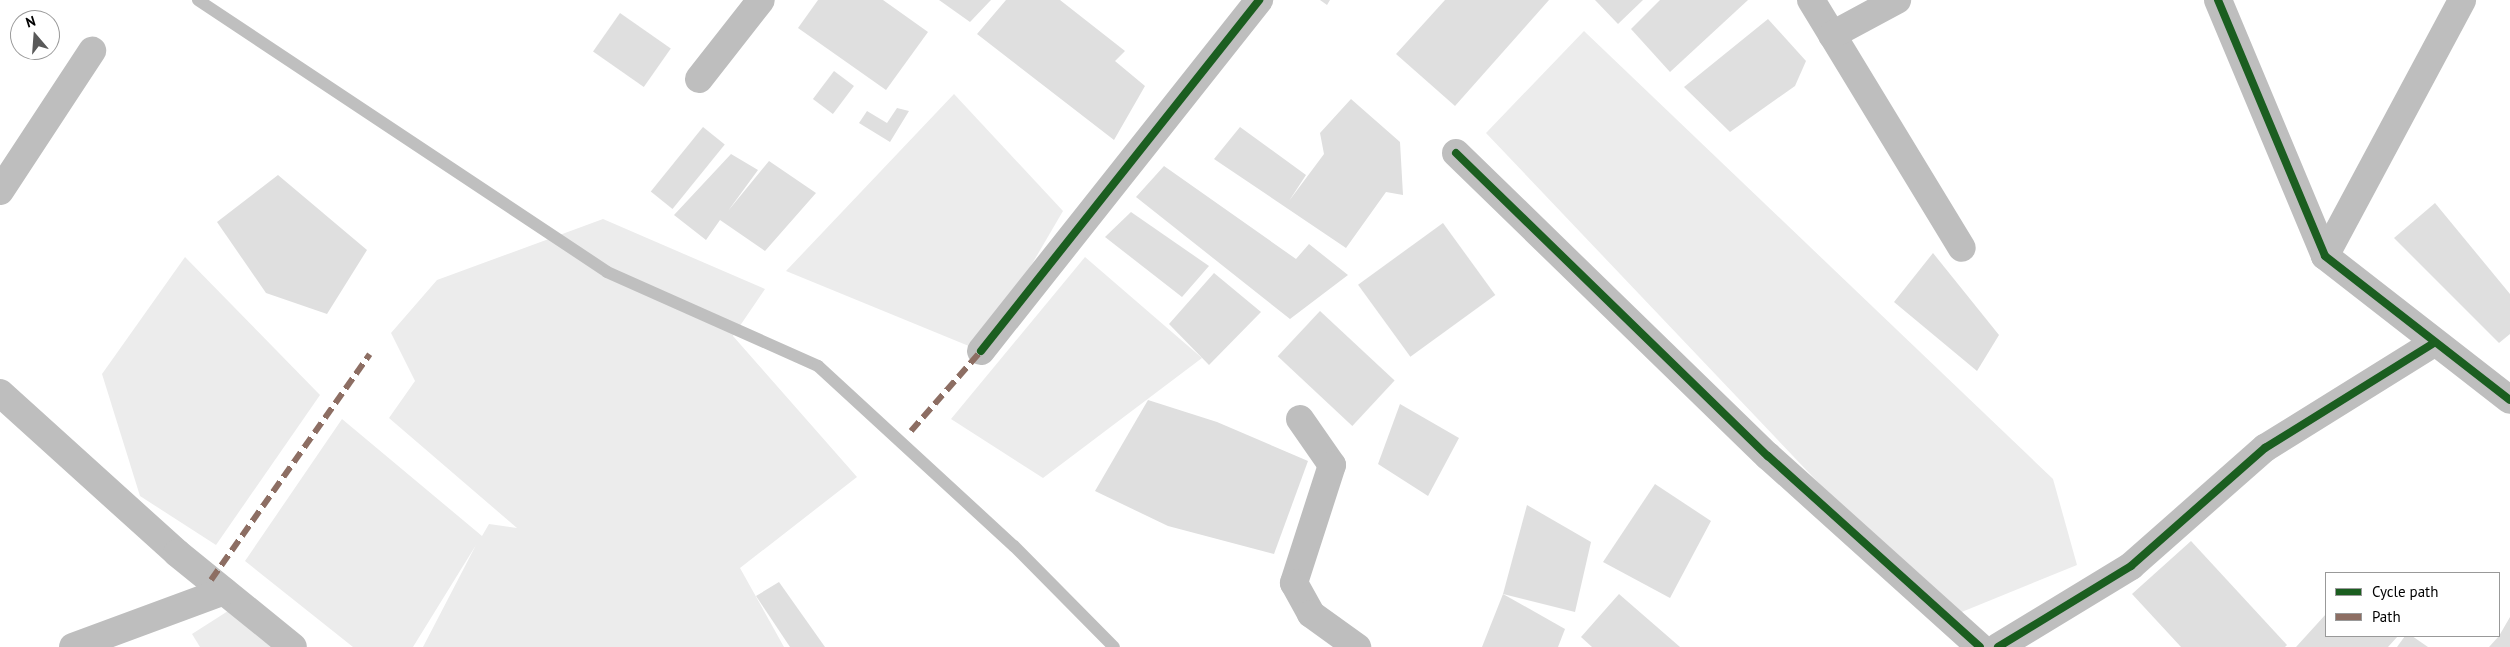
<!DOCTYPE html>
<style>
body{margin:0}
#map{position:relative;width:2510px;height:647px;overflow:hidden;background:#fff;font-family:"PT Sans",sans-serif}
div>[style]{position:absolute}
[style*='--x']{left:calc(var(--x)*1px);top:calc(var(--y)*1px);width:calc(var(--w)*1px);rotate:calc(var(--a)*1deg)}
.green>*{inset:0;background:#ececec}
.stream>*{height:12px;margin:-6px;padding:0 6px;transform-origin:6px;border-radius:6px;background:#bfbfbf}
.building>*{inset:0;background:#dfdfdf;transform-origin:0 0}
.minor>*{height:28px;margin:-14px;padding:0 14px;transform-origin:14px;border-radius:14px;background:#bebebe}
.quiet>*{height:6px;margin-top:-3px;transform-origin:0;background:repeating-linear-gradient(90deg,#8d6e63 0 12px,transparent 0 18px)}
.cycleway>*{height:8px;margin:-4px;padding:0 4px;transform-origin:4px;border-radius:4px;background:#1b5e20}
span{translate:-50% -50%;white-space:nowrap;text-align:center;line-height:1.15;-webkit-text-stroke:4px #fff;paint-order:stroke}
.legend{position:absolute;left:2325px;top:572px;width:175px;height:65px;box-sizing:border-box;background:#fff;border:1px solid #999;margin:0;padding:6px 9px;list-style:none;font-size:15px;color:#000}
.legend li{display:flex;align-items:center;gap:10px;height:25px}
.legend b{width:25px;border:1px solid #999}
.north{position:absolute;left:10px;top:10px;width:50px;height:50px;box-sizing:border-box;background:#fff;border:1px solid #999;border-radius:50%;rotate:342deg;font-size:14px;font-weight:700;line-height:20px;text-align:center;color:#000}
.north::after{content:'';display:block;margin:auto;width:18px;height:22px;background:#595959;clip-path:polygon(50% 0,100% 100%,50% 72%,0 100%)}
</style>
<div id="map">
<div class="green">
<div style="clip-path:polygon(1584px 31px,2053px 479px,2077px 565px,1947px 618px,1486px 133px)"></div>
<div style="clip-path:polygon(954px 94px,1063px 211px,981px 351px,786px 271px)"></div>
<div style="clip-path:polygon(603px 219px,765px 289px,733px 336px,857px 477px,740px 568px,784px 647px,423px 647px,476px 545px,413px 647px,353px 647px,245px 561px,342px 419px,482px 536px,489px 524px,517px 528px,389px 418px,415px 381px,391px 333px,437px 280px)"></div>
<div style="clip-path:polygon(185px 257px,320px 395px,216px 545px,140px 496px,102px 374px)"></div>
<div style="clip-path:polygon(1085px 257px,1202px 358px,1043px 478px,951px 419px)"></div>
<div style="clip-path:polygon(228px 611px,276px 647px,200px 647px,192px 634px)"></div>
</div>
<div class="stream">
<div style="--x:198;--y:0;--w:491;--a:33.6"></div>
<div style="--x:607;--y:272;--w:231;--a:24"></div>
<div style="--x:818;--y:366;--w:266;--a:42.6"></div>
<div style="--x:1014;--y:546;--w:142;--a:45.3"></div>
</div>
<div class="building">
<div style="clip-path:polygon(818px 0,883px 0,928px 32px,886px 90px,798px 28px)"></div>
<div style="clip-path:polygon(939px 0,991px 0,970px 22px)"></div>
<div style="clip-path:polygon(1006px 0,1060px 0,1125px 51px,1115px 61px,1145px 86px,1114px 140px,977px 34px)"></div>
<div style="clip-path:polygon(1320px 0,1330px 0,1327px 5px)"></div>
<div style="clip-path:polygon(1445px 0,1549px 0,1455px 106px,1396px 54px)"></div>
<div style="clip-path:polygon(1595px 0,1643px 0,1618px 24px)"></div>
<div style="clip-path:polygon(1660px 0,1748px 0,1670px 72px,1631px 29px)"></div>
<div style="left:620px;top:13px;width:62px;height:47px;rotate:35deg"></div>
<div style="clip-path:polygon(1768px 19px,1806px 61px,1795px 86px,1730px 132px,1684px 87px)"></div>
<div style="left:834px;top:71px;width:25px;height:35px;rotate:37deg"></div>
<div style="clip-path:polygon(1351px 99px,1400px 142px,1403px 195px,1386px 192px,1346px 248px,1214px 159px,1240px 127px,1306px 175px,1289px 201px,1324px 154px,1320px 133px)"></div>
<div style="clip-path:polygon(897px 108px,909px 111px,890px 142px,859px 123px,867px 111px,887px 123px)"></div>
<div style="left:703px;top:127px;width:28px;height:83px;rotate:39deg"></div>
<div style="clip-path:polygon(731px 154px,758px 170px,728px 211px,769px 161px,816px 193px,765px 251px,720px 220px,706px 240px,674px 215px)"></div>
<div style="clip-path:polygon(1164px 166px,1296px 259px,1309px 244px,1348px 275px,1290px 319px,1136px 197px)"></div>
<div style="clip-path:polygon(278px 175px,367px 250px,327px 314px,266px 293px,217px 222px)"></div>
<div style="clip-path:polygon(2435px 203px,2510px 294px,2510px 334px,2499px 343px,2394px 238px)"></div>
<div style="clip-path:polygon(1131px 212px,1209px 266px,1182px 297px,1105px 237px)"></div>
<div style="left:1443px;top:223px;width:89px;height:105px;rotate:54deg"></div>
<div style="clip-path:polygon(1933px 253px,1999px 335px,1977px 371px,1894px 302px)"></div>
<div style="clip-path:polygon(1214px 273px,1261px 312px,1209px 365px,1169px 324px)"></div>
<div style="left:1320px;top:311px;width:102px;height:62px;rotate:43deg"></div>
<div style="clip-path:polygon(1148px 400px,1217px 422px,1308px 461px,1274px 554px,1168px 526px,1095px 491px)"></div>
<div style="clip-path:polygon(1400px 404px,1459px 438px,1428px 496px,1378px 464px)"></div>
<div style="clip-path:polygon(1655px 484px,1711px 521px,1670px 598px,1603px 562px)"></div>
<div style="clip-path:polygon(1527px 505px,1591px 542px,1575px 612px,1503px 594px)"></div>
<div style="clip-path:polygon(2191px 541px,2287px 645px,2285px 647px,2181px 647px,2132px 594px)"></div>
<div style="clip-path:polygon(779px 582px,825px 647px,790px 647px,756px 596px)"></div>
<div style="clip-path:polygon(1503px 594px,1565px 629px,1558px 647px,1482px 647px)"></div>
<div style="clip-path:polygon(1619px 594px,1680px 647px,1592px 647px,1581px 637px)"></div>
<div style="clip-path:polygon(2326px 614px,2326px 636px,2398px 636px,2388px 647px,2296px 647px)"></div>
<div style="clip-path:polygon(2510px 617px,2510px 647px,2489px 647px,2499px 636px)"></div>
<div style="clip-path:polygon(2405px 636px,2412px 636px,2428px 647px,2397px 647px)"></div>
</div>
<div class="minor">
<div style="--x:1811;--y:0;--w:290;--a:58.7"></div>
<div style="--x:2218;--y:0;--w:277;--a:67.3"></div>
<div style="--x:2325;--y:256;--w:234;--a:37.9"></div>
<div style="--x:1832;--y:35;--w:74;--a:-28.3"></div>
<div style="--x:699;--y:79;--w:100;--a:-51.9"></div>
<div style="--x:1456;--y:153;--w:435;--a:44.2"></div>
<div style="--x:1768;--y:456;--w:285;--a:42"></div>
<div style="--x:0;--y:191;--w:168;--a:-56.7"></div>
<div style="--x:2325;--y:256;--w:290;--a:-61.8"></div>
<div style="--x:981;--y:351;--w:448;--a:-51.6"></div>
<div style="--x:0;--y:393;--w:239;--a:42.1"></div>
<div style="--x:177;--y:553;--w:149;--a:39"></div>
<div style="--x:1300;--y:419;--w:56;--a:55.2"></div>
<div style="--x:1332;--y:465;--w:124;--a:107.9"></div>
<div style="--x:1294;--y:583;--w:35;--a:61"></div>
<div style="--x:1311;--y:614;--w:57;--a:35.7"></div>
<div style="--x:73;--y:647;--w:161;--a:-20.3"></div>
<div style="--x:1998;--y:647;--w:156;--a:-31.3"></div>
<div style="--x:2131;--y:566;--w:179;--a:-41.4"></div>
<div style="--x:2265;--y:448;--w:200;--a:-31.9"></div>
</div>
<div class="quiet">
<div style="--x:911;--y:431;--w:106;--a:-48.8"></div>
<div style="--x:211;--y:580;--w:276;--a:-54.9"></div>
</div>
<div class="cycleway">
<div style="--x:2218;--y:0;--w:277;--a:67.3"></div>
<div style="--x:2325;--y:256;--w:234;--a:37.9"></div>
<div style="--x:1456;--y:153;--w:435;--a:44.2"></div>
<div style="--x:1768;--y:456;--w:285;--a:42"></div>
<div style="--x:981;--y:351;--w:448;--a:-51.6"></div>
<div style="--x:1998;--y:647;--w:156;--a:-31.3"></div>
<div style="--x:2131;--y:566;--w:179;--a:-41.4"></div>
<div style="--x:2265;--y:448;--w:200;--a:-31.9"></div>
</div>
<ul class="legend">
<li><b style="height:6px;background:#1b5e20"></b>Cycle path</li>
<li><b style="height:6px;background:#8d6e63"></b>Path</li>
</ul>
<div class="north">N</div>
</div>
